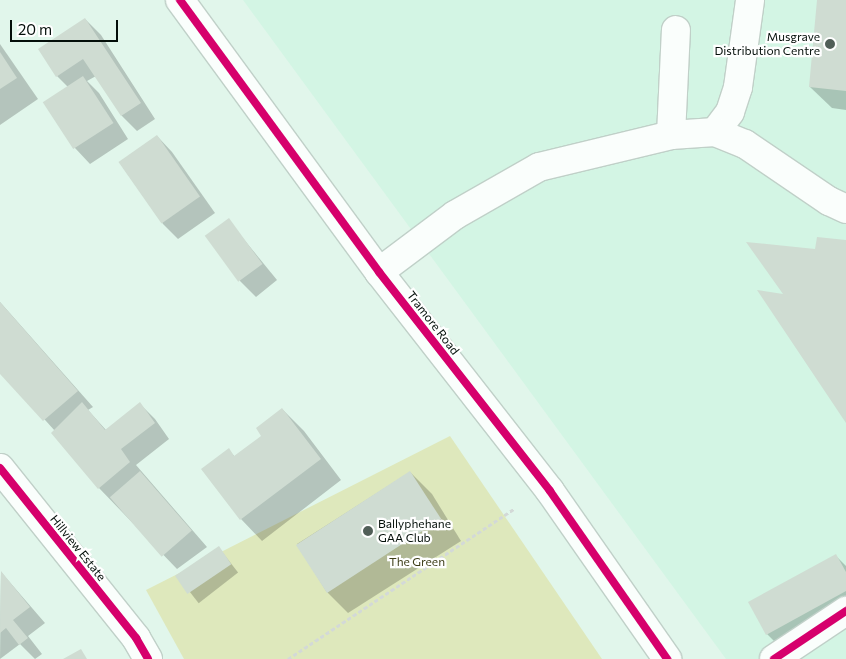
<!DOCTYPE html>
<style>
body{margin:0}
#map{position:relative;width:846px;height:659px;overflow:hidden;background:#e1f6eb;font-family:Commissioner,sans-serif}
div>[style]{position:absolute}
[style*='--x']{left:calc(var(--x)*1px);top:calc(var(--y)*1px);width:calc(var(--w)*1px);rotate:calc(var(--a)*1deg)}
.built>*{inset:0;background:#d3f5e4}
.green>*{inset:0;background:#dee8bc}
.shadow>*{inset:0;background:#0003;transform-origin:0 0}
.building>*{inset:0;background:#cfdcd2;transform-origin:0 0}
.path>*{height:3px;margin-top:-1.5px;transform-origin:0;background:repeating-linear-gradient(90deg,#d3d9d7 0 4px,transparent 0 6.5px)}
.roads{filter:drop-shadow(1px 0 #c0d0c8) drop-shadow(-1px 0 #c0d0c8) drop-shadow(0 1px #c0d0c8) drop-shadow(0 -1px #c0d0c8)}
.minor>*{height:28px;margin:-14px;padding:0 14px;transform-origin:14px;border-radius:14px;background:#fafefc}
.cycleway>*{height:8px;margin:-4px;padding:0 4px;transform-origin:4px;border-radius:4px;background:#d6006c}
.dots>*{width:14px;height:14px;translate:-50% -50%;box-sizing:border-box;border:2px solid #fff;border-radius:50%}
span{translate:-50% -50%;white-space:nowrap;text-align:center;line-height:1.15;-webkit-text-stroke:4.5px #fff;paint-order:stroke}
.poi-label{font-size:12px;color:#030e09}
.right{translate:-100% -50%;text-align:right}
.left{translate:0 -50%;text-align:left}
.street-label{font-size:12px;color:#030e09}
.park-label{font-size:12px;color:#3d3d17}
.scale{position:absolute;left:10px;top:20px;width:108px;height:22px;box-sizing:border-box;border:2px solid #030e09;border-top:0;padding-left:6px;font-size:15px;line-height:18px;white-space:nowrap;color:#030e09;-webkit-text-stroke:4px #fff;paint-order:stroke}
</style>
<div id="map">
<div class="built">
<div style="clip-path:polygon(243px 0,846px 0,846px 659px,726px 659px)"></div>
</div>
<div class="green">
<div style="clip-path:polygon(450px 436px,602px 659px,184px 659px,146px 590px)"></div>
</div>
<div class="shadow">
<div style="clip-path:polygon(819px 0,846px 0,846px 110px,832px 108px,810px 87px)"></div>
<div style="clip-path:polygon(85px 19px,101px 35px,155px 119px,137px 131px,122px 116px,96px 76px,87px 81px,99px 93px,128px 139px,90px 164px,75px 148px,68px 87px,57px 76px)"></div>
<div style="clip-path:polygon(0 44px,38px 99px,0 125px)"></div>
<div style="clip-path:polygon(157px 136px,172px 152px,215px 213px,178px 239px,163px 224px,120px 163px)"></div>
<div style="clip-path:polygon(228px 220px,277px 280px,256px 297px,240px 281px)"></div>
<div style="clip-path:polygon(0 302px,93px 407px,88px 410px,106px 430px,140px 404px,155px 419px,169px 439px,136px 465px,207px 547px,177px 569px,99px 488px,55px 431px,0 370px)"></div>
<div style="clip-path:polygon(282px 409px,304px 431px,341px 480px,262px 541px,241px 519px,229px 450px,235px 457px,263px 436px)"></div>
<div style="clip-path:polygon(410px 472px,432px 494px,461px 541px,348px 613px,326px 591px,297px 544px)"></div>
<div style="left:219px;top:548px;width:31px;height:50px;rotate:52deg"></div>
<div style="clip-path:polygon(836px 556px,846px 566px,846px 615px,783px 650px,767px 634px)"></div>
<div style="clip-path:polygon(1px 572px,45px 623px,28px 636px,42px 654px,35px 659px,20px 644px,0 659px)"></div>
</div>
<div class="building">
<div style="clip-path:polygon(817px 0,846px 0,846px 91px,809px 87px)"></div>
<div style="clip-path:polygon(85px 18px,141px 103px,121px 116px,83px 59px,56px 77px,38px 49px)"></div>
<div style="clip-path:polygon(0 52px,17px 78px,0 89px)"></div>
<div style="left:83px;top:76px;width:56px;height:48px;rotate:57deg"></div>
<div style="left:157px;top:135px;width:75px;height:47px;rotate:55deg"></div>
<div style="left:229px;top:218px;width:57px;height:30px;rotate:54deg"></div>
<div style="clip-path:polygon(817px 237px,846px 240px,846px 423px,757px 290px,783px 294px,746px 242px,815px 249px)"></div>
<div style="clip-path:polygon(0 302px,78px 391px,43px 421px,0 374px)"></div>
<div style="clip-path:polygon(82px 402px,105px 430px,140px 402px,155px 423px,121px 449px,130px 462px,98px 489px,51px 433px)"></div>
<div style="clip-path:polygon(282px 408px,321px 459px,240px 520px,201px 469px,229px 448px,234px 456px,261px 436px,256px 428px)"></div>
<div style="left:140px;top:471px;width:79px;height:40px;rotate:49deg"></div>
<div style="left:410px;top:471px;width:57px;height:136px;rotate:57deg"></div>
<div style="left:219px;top:546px;width:22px;height:53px;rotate:56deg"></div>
<div style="clip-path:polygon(836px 554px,846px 572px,846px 591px,766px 635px,748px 602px)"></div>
<div style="clip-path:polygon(1px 571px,30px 607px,13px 620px,28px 638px,19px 645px,6px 628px,0 633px)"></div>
<div style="clip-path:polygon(81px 649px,87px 659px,63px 659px)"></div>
</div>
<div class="path">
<div style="--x:288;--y:659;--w:271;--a:-33.6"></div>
</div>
<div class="roads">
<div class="minor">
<div style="--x:180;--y:0;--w:337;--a:53.8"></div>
<div style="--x:379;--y:272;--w:278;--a:52"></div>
<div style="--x:550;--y:491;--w:205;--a:55.1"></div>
<div style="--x:715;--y:132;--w:25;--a:-53"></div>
<div style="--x:730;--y:112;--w:26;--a:-72"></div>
<div style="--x:738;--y:87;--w:88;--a:-82.1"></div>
<div style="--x:671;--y:135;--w:105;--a:-87.3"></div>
<div style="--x:379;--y:272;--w:95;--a:-36.9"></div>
<div style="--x:455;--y:215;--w:97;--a:-29.7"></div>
<div style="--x:539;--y:167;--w:136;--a:-13.6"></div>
<div style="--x:671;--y:135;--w:44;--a:-3.9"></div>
<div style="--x:715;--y:132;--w:32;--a:22"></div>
<div style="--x:745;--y:144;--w:102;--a:34.2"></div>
<div style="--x:829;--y:201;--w:19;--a:25"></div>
<div style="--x:0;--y:468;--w:218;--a:51.3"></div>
<div style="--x:136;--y:638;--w:24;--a:60"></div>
<div style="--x:774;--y:659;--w:87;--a:-33.7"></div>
</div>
</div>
<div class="cycleway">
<div style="--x:180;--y:0;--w:337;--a:53.8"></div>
<div style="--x:379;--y:272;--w:278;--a:52"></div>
<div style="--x:550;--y:491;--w:205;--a:55.1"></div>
<div style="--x:0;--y:468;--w:218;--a:51.3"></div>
<div style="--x:136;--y:638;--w:24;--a:60"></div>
<div style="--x:774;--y:659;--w:87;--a:-33.7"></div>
</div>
<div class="dots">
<div style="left:830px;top:44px;background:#515f58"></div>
<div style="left:368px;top:531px;background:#515f58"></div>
</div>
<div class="poi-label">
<span class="right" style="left:820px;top:44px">Musgrave<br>Distribution Centre</span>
<span class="left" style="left:378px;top:531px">Ballyphehane<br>GAA Club</span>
</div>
<div class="street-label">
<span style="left:433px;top:323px;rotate:52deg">Tramore Road</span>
<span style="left:78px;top:548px;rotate:51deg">Hillview Estate</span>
</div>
<div class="park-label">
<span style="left:417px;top:562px">The Green</span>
</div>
<div class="scale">20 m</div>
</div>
